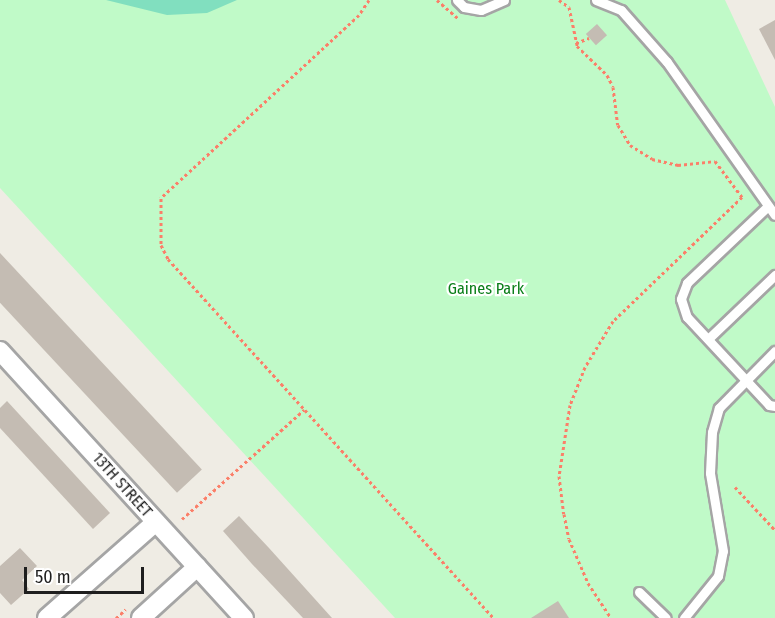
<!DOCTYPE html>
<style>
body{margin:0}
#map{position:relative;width:775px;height:618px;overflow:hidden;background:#efece4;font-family:"Fira Sans Condensed",sans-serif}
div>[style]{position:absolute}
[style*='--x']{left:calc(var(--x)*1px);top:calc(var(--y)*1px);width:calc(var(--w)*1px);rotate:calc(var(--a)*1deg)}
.park>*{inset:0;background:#c0fac8}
.pitch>*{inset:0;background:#81dfbf}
.building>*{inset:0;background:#c4bcb3;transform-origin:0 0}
.path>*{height:3px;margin-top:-1.5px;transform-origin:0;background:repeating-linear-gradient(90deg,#fb7f69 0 3px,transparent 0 6px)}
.roads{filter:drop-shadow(2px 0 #a5a5a5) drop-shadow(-2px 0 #a5a5a5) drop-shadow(0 2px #a5a5a5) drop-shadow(0 -2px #a5a5a5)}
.service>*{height:9px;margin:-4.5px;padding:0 4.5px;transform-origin:4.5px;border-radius:4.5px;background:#fff}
.minor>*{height:18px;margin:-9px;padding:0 9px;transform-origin:9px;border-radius:9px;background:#fff}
span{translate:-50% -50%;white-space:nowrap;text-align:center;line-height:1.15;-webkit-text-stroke:4.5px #fff;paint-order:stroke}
.park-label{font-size:16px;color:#0a7e19}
.street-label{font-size:16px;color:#1e1e1e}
.scale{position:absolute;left:24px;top:567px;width:120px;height:27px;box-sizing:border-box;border:3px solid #1e1e1e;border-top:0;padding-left:8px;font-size:18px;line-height:21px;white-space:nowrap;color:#1e1e1e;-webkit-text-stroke:4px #fff;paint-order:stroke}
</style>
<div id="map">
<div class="park">
<div style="clip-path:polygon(0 0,725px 0,775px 107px,775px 618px,395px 618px,0 188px)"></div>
</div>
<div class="pitch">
<div style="clip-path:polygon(106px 0,237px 0,207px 13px,167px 15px)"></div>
</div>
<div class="building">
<div style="clip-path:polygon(775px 20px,775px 60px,759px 29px)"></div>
<div style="left:597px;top:24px;width:15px;height:15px;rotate:48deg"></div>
<div style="left:0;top:253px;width:296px;height:34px;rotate:47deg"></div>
<div style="clip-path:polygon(7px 401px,110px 513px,93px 529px,0 428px,0 408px)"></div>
<div style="clip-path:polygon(239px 516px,269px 548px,332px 618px,303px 618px,252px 564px,223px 531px)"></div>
<div style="clip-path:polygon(20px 548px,37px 566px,22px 580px,29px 589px,11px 605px,0 593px,0 566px)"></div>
<div style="clip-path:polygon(558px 601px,569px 618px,531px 618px)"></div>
</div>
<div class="path">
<div style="--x:369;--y:0;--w:18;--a:124"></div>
<div style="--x:359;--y:15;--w:270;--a:137.3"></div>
<div style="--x:161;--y:198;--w:47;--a:90"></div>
<div style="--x:161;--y:245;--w:16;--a:63"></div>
<div style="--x:168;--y:259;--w:484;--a:47.8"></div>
<div style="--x:437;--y:0;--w:28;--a:41"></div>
<div style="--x:559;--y:0;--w:12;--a:35"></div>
<div style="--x:569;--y:7;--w:40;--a:78"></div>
<div style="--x:577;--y:46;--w:42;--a:44"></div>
<div style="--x:607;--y:75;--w:13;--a:63"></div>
<div style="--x:613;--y:87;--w:38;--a:83"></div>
<div style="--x:618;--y:125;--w:23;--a:59"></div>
<div style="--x:630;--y:145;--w:26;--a:32"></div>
<div style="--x:652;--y:159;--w:27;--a:13"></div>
<div style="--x:678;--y:165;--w:37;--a:-6"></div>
<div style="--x:715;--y:161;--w:45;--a:53.1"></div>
<div style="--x:742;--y:197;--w:179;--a:136.1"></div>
<div style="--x:613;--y:321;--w:54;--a:121.3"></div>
<div style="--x:585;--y:367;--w:41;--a:111.5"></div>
<div style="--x:570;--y:405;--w:72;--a:98.8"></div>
<div style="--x:559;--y:476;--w:38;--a:83"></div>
<div style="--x:564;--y:514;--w:25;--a:79"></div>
<div style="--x:569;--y:539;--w:48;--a:66.6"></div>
<div style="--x:588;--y:583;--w:42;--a:56.7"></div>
<div style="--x:576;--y:43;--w:14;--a:-21"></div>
<div style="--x:735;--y:487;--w:59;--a:47.1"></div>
<div style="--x:182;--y:519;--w:164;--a:-41.8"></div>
<div style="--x:116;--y:618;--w:13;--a:-42"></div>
</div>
<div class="roads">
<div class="service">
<div style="--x:457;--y:0;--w:10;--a:45"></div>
<div style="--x:464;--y:7;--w:17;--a:10"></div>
<div style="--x:481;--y:10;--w:25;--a:-23"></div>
<div style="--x:596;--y:0;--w:27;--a:22"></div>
<div style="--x:621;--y:10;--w:69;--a:48.5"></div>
<div style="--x:667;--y:62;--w:187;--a:54.8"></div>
<div style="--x:768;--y:206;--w:112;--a:136.5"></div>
<div style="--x:687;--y:283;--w:17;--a:111"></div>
<div style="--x:681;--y:299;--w:19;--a:72"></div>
<div style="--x:687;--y:317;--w:120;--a:47"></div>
<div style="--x:769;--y:405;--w:6;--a:9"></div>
<div style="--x:708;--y:339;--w:93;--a:-43.7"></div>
<div style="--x:639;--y:592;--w:37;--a:44"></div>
<div style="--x:684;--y:618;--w:54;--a:-51"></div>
<div style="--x:718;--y:576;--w:25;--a:-79"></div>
<div style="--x:723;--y:551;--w:79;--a:-99.5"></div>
<div style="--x:710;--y:473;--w:41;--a:-87.2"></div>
<div style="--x:712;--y:432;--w:25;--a:-74"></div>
<div style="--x:719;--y:408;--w:80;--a:-45.5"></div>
</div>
<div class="minor">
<div style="--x:0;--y:351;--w:362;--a:47.6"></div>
<div style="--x:47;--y:618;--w:145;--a:-41.4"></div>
<div style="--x:141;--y:618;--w:76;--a:-42.3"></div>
</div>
</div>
<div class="park-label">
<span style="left:486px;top:289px">Gaines Park</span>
</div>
<div class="street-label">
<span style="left:122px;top:485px;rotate:48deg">13TH STREET</span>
</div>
<div class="scale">50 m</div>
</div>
